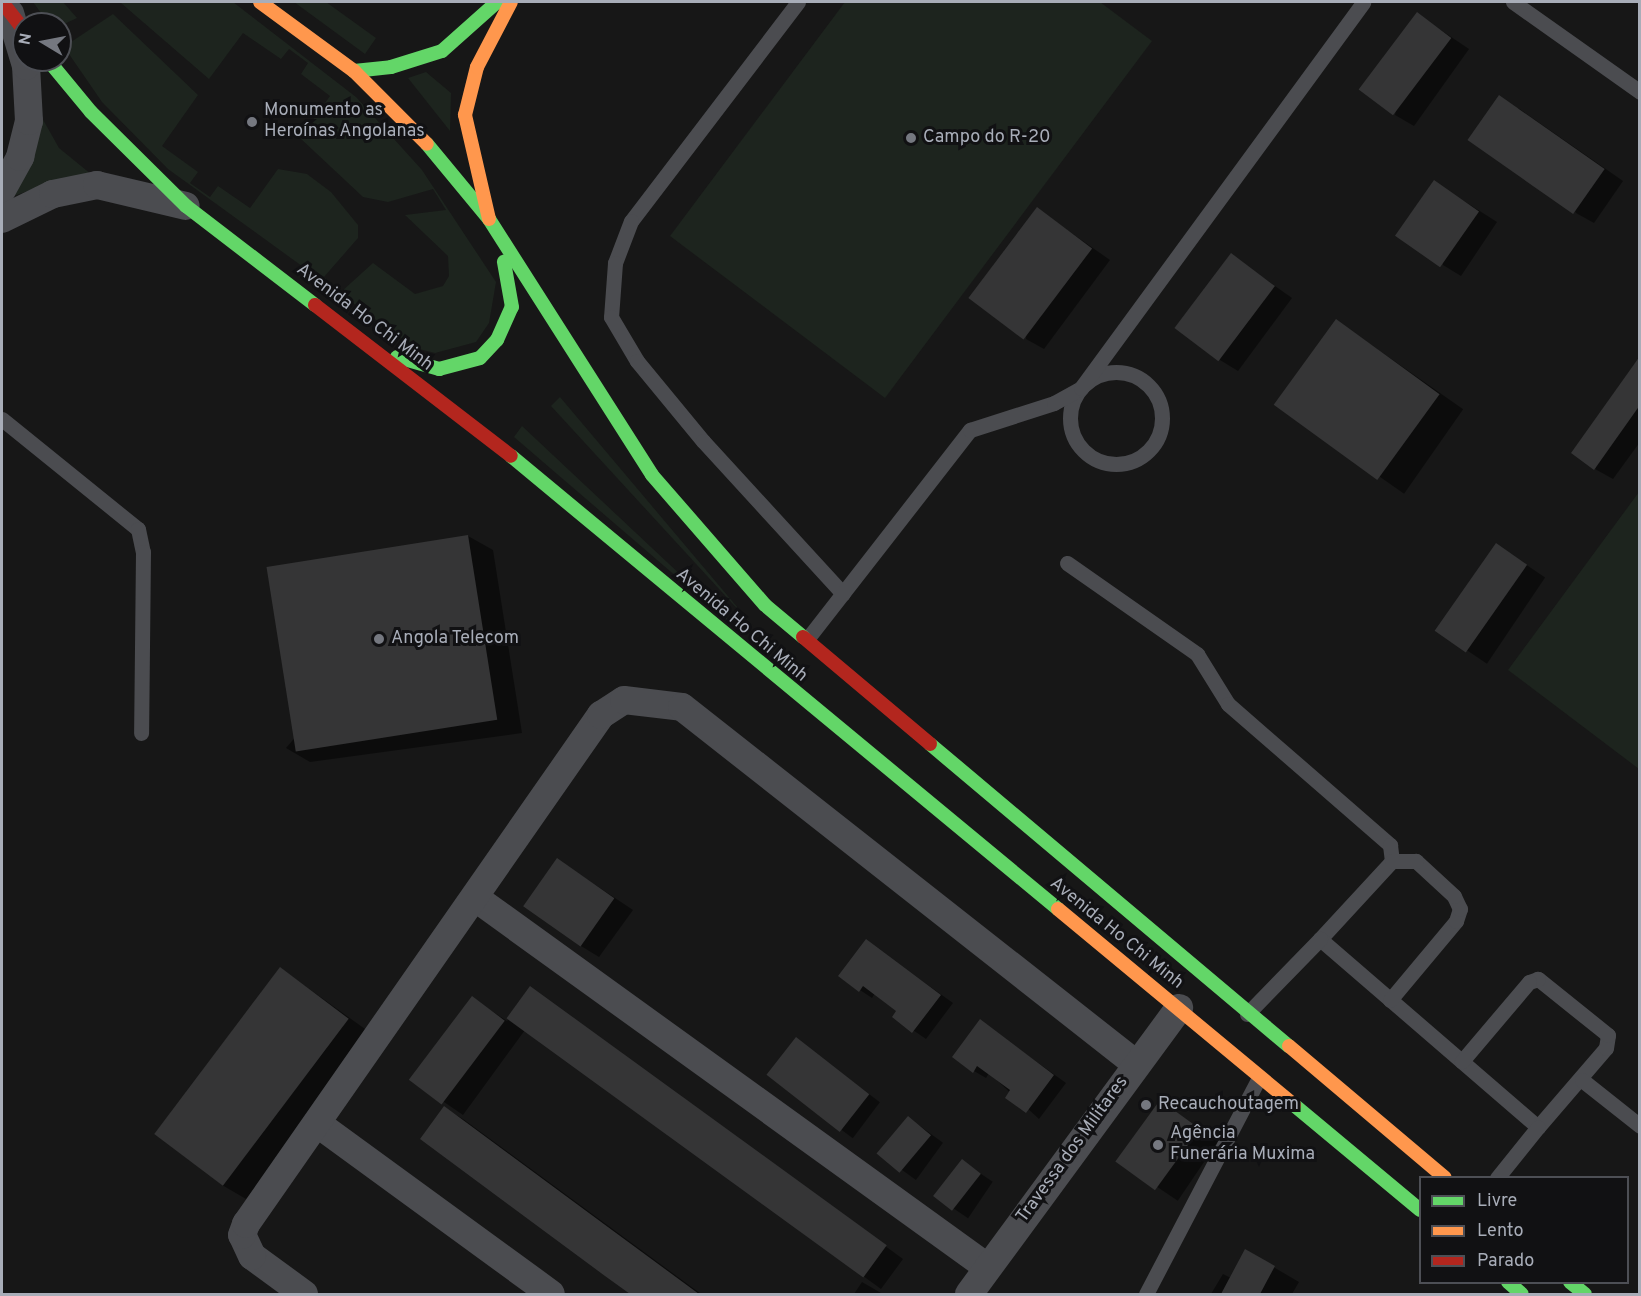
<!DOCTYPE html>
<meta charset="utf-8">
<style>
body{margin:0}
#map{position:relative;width:1641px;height:1296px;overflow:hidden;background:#171717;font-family:Overpass,sans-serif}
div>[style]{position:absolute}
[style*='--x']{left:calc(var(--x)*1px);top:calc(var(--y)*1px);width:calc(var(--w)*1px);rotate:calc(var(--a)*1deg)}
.green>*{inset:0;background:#1d241e}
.shadow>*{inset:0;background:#0007;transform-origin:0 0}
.building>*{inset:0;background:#353536;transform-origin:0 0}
.lane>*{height:15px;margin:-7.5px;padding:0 7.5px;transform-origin:7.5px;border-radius:7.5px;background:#4b4c50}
.lane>.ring{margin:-7.5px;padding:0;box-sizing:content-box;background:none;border:15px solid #4b4c50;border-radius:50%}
.street>*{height:28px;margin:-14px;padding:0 14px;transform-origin:14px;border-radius:14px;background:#4b4c50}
.fast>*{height:14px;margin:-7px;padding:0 7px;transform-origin:7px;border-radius:7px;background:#63d668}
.slow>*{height:14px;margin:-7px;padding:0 7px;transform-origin:7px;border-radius:7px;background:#ff974d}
.jam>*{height:14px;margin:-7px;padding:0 7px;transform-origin:7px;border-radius:7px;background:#b3261e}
.dots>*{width:16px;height:16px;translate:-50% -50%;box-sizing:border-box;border:3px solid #111113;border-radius:50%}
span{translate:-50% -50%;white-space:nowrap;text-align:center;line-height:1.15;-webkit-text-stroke:6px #111113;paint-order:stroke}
.poi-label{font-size:18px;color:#a8adb8}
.left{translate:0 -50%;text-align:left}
.street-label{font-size:18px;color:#a8adb8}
.frame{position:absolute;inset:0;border:3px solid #a8adb8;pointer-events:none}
.legend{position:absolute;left:1419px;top:1176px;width:210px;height:108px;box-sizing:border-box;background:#111113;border:2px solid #4d4f55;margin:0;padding:8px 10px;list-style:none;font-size:18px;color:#a8adb8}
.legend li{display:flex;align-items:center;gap:12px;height:30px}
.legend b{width:30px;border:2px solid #4d4f55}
.north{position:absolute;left:12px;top:12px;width:60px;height:60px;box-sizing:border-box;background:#111113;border:2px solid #4d4f55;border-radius:50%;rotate:280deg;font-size:16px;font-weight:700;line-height:24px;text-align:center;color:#a8adb8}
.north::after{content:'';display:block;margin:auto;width:21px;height:27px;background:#757880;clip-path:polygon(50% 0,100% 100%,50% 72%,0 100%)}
</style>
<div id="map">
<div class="green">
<div style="clip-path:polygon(33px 2px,63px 2px,77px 18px,60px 26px,49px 24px)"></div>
<div style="clip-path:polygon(233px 2px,356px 97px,422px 170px,496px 282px,489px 323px,476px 342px,435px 353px,415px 348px,168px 169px,102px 102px,60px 41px,60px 29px,71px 42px,113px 14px,198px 95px,162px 146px,198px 172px,190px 183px,210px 197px,218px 186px,250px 208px,278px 169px,307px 174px,331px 192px,358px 225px,358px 238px,324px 277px,342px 291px,373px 263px,415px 294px,443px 286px,449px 276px,448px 256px,405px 215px,446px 210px,433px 189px,388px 202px,363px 197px,300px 138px,330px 96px,301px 74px,308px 63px,289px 49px,281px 59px,243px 33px,209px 79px,121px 3px)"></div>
<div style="clip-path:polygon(294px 2px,326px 2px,376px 38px,365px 54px)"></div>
<div style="clip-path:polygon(845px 2px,1100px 2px,1152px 41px,885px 398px,670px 236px)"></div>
<div style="clip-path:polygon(426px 72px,451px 93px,450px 131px,408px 78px)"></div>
<div style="clip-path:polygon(37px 109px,59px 148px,97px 179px,50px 183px,11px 197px)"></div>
<div style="clip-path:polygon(560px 397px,754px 627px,551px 406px)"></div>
<div style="clip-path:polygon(522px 426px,749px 639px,514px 437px)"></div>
<div style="clip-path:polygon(1639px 492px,1639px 769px,1508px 670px)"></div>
</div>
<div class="shadow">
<div style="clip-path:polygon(1417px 14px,1469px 49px,1414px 126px,1395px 115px)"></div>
<div style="clip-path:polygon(1518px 108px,1623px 181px,1594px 223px,1576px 213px)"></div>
<div style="clip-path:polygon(1434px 182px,1497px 222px,1461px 276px,1443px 265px)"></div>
<div style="clip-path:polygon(1037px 209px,1110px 260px,1044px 349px,1026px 339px)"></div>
<div style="clip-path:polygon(1231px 255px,1292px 298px,1238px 371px,1220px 360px)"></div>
<div style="left:1337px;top:321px;width:154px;height:103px;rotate:35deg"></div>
<div style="clip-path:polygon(1640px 358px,1640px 442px,1613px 479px,1595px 469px)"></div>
<div style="clip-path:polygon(468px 536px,493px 550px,522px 733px,310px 762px,286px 748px)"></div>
<div style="left:1497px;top:545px;width:58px;height:104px;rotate:34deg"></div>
<div style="clip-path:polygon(558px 860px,633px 910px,599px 957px,581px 946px)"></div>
<div style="clip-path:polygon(866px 941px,953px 1003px,926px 1039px,894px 1017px,898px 1010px,875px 993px,872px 998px,860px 990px)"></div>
<div style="clip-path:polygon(280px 968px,372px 1034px,246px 1199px,222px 1185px)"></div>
<div style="clip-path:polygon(531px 988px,903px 1259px,881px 1289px,525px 1030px,463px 1115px,412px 1080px,472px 998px,507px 1021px)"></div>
<div style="clip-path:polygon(980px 1021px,1066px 1083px,1039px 1119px,989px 1073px,986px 1078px,974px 1071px)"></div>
<div style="left:796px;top:1039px;width:105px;height:45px;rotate:37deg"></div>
<div style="left:1160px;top:1102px;width:70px;height:72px;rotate:34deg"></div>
<div style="clip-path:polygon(444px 1108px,463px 1119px,701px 1294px,634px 1294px,422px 1138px)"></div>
<div style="left:909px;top:1118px;width:42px;height:46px;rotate:36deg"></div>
<div style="left:962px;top:1161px;width:37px;height:44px;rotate:34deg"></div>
<div style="clip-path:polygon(1246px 1251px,1299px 1282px,1292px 1294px,1211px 1294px,1223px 1274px,1231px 1278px)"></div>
<div style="clip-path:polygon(862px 1282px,881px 1293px,883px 1294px,854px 1294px)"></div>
</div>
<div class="building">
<div style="left:1417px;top:12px;width:43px;height:97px;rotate:37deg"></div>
<div style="left:1499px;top:95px;width:129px;height:55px;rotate:35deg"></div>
<div style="left:1434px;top:180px;width:55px;height:68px;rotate:35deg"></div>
<div style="left:1037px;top:207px;width:69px;height:114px;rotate:37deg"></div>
<div style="left:1231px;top:253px;width:55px;height:94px;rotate:37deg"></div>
<div style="left:1336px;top:319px;width:128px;height:106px;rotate:36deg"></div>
<div style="clip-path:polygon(1640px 356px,1640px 405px,1594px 470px,1571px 453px)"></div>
<div style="left:468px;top:535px;width:187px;height:204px;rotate:81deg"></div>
<div style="left:1496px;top:543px;width:38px;height:107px;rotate:35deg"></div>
<div style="left:557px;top:858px;width:70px;height:59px;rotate:35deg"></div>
<div style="clip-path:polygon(866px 939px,941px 995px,912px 1033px,892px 1017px,896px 1011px,863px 986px,859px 992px,838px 976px)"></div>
<div style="left:280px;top:967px;width:86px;height:209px;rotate:37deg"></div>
<div style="left:530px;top:986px;width:441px;height:40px;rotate:36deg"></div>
<div style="left:472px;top:996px;width:41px;height:105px;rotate:37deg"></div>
<div style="clip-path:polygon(980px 1019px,1054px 1075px,1026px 1113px,1005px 1098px,1010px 1090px,977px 1066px,973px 1073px,952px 1057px)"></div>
<div style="left:796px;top:1037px;width:93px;height:48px;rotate:38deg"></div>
<div style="left:1160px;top:1100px;width:49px;height:76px;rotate:36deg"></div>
<div style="clip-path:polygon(444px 1106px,612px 1230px,699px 1294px,630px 1294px,605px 1276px,420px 1139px)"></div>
<div style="left:908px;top:1116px;width:30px;height:49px;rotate:40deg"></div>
<div style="left:962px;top:1159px;width:24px;height:47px;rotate:38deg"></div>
<div style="clip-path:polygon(1245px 1249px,1275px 1266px,1260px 1294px,1221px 1294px)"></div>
</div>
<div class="lane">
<div style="--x:798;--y:2;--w:275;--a:127.3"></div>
<div style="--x:631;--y:221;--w:45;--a:110.9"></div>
<div style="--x:615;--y:263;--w:54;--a:94.2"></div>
<div style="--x:611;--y:317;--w:51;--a:59.4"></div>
<div style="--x:637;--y:361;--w:104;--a:50.5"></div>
<div style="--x:703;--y:441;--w:207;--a:47.5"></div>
<div style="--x:1513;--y:2;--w:156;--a:35.3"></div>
<div class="ring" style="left:1070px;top:372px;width:77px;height:77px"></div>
<div style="--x:2;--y:419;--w:175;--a:39"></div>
<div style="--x:138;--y:529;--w:24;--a:78"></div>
<div style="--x:143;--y:552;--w:181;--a:90.6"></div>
<div style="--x:1067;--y:563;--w:159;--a:35"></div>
<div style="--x:1197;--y:654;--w:59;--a:58.2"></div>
<div style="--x:1228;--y:704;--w:215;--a:41"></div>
<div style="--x:1390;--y:845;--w:16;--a:83"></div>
<div style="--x:1392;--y:861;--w:106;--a:132.7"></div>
<div style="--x:1320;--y:939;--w:288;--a:40.8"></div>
<div style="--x:1538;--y:1127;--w:104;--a:-49.3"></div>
<div style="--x:1606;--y:1048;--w:13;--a:-81"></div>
<div style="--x:1608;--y:1035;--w:90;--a:-141.3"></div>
<div style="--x:1538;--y:979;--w:9;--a:162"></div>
<div style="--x:1529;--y:982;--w:104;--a:130.3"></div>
<div style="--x:808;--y:638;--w:264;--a:-52.1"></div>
<div style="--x:970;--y:430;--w:88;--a:-17.8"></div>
<div style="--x:1054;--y:403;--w:31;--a:-29"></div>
<div style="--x:1081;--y:388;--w:478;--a:-53.8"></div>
<div style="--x:1390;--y:1000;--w:103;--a:-50.1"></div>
<div style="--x:1456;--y:921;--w:13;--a:-72"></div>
<div style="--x:1460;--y:909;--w:14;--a:-115"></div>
<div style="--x:1454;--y:896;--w:52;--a:-137.4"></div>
<div style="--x:1416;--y:861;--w:24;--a:180"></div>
<div style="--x:1247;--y:1014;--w:105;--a:-45.8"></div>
<div style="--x:1582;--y:1080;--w:74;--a:38.4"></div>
<div style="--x:1497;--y:1178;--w:65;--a:-51.2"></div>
<div style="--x:1146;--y:1294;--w:244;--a:-62.4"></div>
</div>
<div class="street">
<div style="--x:2;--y:190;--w:38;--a:-61"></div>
<div style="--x:20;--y:157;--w:37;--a:-76"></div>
<div style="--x:29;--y:121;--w:55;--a:-93.1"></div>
<div style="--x:26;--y:66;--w:55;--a:-106.8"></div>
<div style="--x:2;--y:219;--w:57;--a:-26.1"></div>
<div style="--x:53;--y:194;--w:45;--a:-11.6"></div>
<div style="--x:97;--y:185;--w:91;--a:13.3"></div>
<div style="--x:477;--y:899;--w:629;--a:35.81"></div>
<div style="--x:318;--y:1124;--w:288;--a:36.1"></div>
<div style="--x:304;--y:1294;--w:64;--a:-143.8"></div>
<div style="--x:252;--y:1256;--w:23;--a:-115"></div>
<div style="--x:242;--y:1235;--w:12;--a:-70"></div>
<div style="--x:246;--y:1224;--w:621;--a:-55.11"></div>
<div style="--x:601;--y:715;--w:27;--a:-33"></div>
<div style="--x:624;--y:700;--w:58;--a:6.9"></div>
<div style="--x:682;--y:707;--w:578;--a:38.18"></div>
<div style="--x:969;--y:1294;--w:355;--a:-53.7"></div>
</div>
<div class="fast">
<div style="--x:48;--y:60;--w:67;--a:50.4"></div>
<div style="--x:91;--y:112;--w:134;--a:44.7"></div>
<div style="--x:186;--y:206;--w:163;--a:37.5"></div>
<div style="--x:354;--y:71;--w:37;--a:-6"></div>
<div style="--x:391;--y:67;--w:53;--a:-17.4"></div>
<div style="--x:442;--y:51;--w:74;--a:-41.7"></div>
<div style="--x:427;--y:144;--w:97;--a:50.4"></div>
<div style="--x:489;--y:219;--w:303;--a:57.5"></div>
<div style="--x:652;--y:475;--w:172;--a:49"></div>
<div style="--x:765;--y:605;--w:50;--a:40.1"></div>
<div style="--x:397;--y:357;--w:44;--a:15.9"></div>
<div style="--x:439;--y:369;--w:42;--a:-15"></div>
<div style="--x:480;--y:358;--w:25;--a:-47"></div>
<div style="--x:497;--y:340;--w:36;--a:-66"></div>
<div style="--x:512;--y:307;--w:46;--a:-100.1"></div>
<div style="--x:511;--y:456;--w:710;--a:39.63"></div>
<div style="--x:930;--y:744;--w:469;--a:40.1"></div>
<div style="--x:1294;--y:1105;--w:164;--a:39.8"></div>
<div style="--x:1508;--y:1282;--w:18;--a:41"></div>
<div style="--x:1570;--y:1282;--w:19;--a:39"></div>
</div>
<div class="slow">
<div style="--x:260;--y:2;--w:117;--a:36.3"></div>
<div style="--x:354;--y:71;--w:103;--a:45"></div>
<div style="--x:489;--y:219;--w:107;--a:-103"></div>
<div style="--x:465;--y:115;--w:49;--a:-76"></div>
<div style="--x:477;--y:67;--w:73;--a:-62.4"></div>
<div style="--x:1058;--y:909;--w:307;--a:39.7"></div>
<div style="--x:1289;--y:1046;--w:204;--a:40.2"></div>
</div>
<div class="jam">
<div style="--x:2;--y:2;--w:36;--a:52"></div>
<div style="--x:315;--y:305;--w:247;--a:37.6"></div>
<div style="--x:803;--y:637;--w:166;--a:40.1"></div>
</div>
<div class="dots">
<div style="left:252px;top:122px;background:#757880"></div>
<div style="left:911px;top:138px;background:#757880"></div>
<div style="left:379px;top:639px;background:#757880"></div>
<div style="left:1146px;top:1105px;background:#757880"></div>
<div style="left:1158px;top:1145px;background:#757880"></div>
</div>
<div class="poi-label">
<span class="left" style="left:264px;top:122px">Monumento as<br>Heroínas Angolanas</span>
<span class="left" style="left:923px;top:138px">Campo do R-20</span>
<span class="left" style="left:391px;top:639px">Angola Telecom</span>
<span class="left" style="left:1158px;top:1105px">Recauchoutagem</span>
<span class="left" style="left:1170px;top:1145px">Agência<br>Funerária Muxima</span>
</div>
<div class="street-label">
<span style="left:364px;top:318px;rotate:37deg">Avenida Ho Chi Minh</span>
<span style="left:741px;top:626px;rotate:40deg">Avenida Ho Chi Minh</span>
<span style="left:1116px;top:934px;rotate:39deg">Avenida Ho Chi Minh</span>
<span style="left:1073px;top:1150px;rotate:-54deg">Travessa dos Militares</span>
</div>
<div class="frame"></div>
<ul class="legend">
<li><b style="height:8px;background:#63d668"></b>Livre</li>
<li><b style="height:8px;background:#ff974d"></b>Lento</li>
<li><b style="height:8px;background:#b3261e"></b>Parado</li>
</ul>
<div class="north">N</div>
</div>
